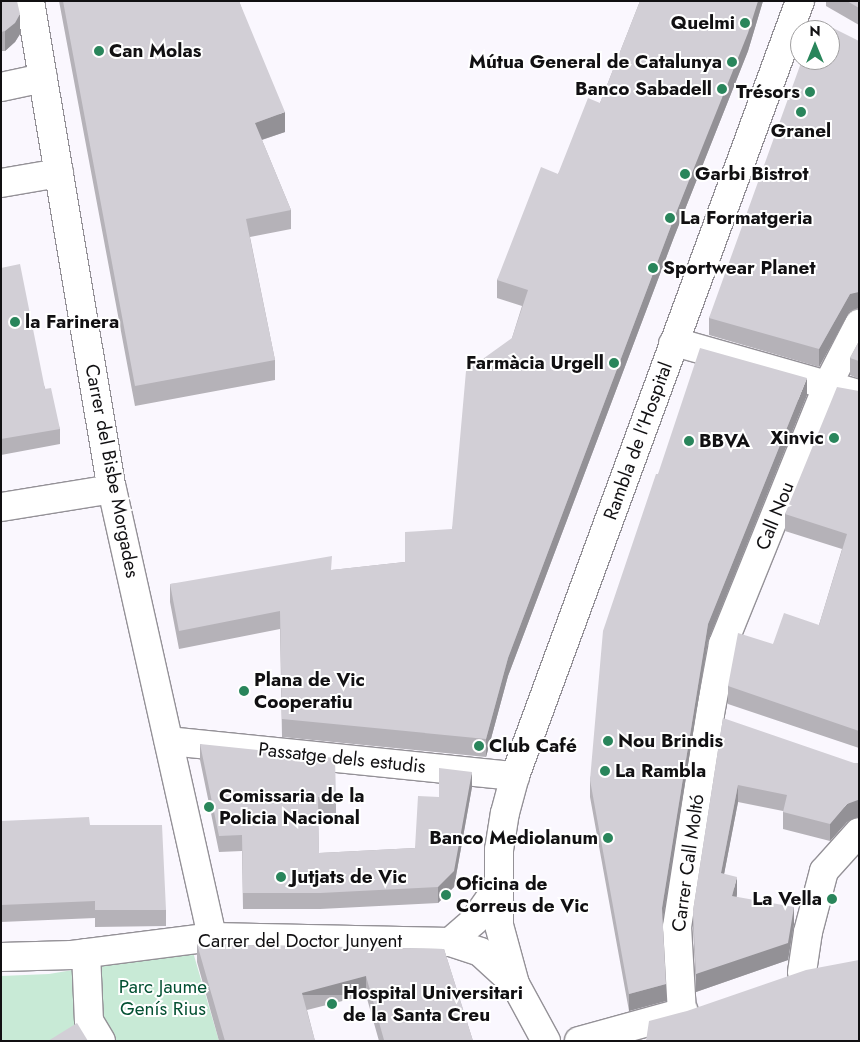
<!DOCTYPE html>
<meta charset="utf-8">
<style>
body{margin:0}
#map{position:relative;width:860px;height:1042px;overflow:hidden;background:#faf7fe;font-family:Jost,sans-serif}
div>[style]{position:absolute}
[style*='--x']{left:calc(var(--x)*1px);top:calc(var(--y)*1px);width:calc(var(--w)*1px);rotate:calc(var(--a)*1deg)}
.green>*{inset:0;background:#c8ead6}
.roads{filter:drop-shadow(1px 0 #949197) drop-shadow(-1px 0 #949197) drop-shadow(0 1px #949197) drop-shadow(0 -1px #949197)}
.minor>*{height:28px;margin:-14px;padding:0 14px;transform-origin:14px;border-radius:14px;background:#fff}
.wall>*{inset:0;background:#b5b2b8}
.shaded-wall>*{inset:0;background:#939196;transform-origin:0 0}
.building>*{inset:0;background:#d2cfd6}
.dots>*{width:14px;height:14px;translate:-50% -50%;box-sizing:border-box;border:2px solid #fff;border-radius:50%}
span{translate:-50% -50%;white-space:nowrap;text-align:center;line-height:1.15;-webkit-text-stroke:4px #fff;paint-order:stroke}
.poi-label{font-size:19px;color:#111012;font-weight:700}
.right{translate:-100% -50%;text-align:right}
.left{translate:0 -50%;text-align:left}
.street-label{font-size:19px;color:#111012}
.park-label{font-size:19px;color:#035032}
.frame{position:absolute;inset:0;border:2px solid #111012;pointer-events:none}
.north{position:absolute;left:790px;top:20px;width:50px;height:50px;box-sizing:border-box;background:#fff;border:1px solid #a09fa0;border-radius:50%;rotate:0deg;font-size:14px;font-weight:700;line-height:20px;text-align:center;color:#111012}
.north::after{content:'';display:block;margin:auto;width:18px;height:22px;background:#29855b;clip-path:polygon(50% 0,100% 100%,50% 72%,0 100%)}
</style>
<div id="map">
<div class="green">
<div style="clip-path:polygon(180px 952px,193px 952px,219px 1041px,1px 1041px,1px 976px,49px 974px)"></div>
</div>
<div class="roads">
<div class="minor">
<div style="--x:30;--y:1;--w:495;--a:80.5"></div>
<div style="--x:112;--y:489;--w:459;--a:77.4"></div>
<div style="--x:1;--y:87;--w:43;--a:-12.1"></div>
<div style="--x:1;--y:183;--w:59;--a:-9.8"></div>
<div style="--x:673;--y:344;--w:9;--a:0"></div>
<div style="--x:682;--y:344;--w:184;--a:15.8"></div>
<div style="--x:1;--y:507;--w:112;--a:-9.2"></div>
<div style="--x:169;--y:741;--w:348;--a:5.8"></div>
<div style="--x:450;--y:942;--w:32;--a:-41"></div>
<div style="--x:474;--y:921;--w:42;--a:-54.8"></div>
<div style="--x:86;--y:953;--w:68;--a:87.5"></div>
<div style="--x:89;--y:1021;--w:23;--a:59"></div>
<div style="--x:1;--y:957;--w:71;--a:-1.6"></div>
<div style="--x:72;--y:955;--w:141;--a:-7.3"></div>
<div style="--x:212;--y:937;--w:238;--a:1.2"></div>
<div style="--x:450;--y:942;--w:32;--a:18"></div>
<div style="--x:480;--y:952;--w:47;--a:42.4"></div>
<div style="--x:802;--y:972;--w:40;--a:-81.5"></div>
<div style="--x:808;--y:932;--w:63;--a:-75.3"></div>
<div style="--x:824;--y:871;--w:52;--a:-48.1"></div>
<div style="--x:682;--y:1013;--w:86;--a:-93.3"></div>
<div style="--x:677;--y:927;--w:216;--a:-81.2"></div>
<div style="--x:710;--y:714;--w:71;--a:-79.5"></div>
<div style="--x:723;--y:644;--w:280;--a:-68"></div>
<div style="--x:828;--y:384;--w:68;--a:-62.7"></div>
<div style="--x:546;--y:1041;--w:65;--a:-118.5"></div>
<div style="--x:515;--y:984;--w:61;--a:-105.2"></div>
<div style="--x:499;--y:925;--w:75;--a:-90"></div>
<div style="--x:499;--y:850;--w:37;--a:-81"></div>
<div style="--x:505;--y:813;--w:38;--a:-75"></div>
<div style="--x:515;--y:776;--w:826;--a:-69.81"></div>
<div style="--x:579;--y:1041;--w:109;--a:-15.4"></div>
</div>
</div>
<div class="wall">
<div style="clip-path:polygon(1px 1px,20px 34px,15px 42px,5px 51px,1px 51px)"></div>
<div style="clip-path:polygon(59px 1px,239px 1px,285px 132px,262px 140px,291px 210px,291px 229px,250px 237px,275px 360px,275px 380px,135px 406px)"></div>
<div style="clip-path:polygon(640px 1px,763px 1px,748px 51px,674px 237px,508px 676px,486px 757px,282px 737px,280px 629px,179px 649px,170px 602px,170px 584px,332px 570px,405px 562px,452px 529px,512px 338px,522px 306px,497px 298px,497px 280px,558px 174px,600px 103px)"></div>
<div style="clip-path:polygon(826px 1px,859px 1px,859px 25px,826px 6px)"></div>
<div style="clip-path:polygon(859px 41px,859px 309px,850px 311px,819px 367px,709px 335px,709px 318px)"></div>
<div style="clip-path:polygon(1px 268px,60px 429px,60px 444px,1px 455px)"></div>
<div style="clip-path:polygon(859px 341px,859px 379px,850px 375px,850px 358px)"></div>
<div style="clip-path:polygon(859px 391px,859px 748px,728px 704px,728px 686px,773px 644px,819px 625px,842px 549px,785px 531px,785px 514px)"></div>
<div style="clip-path:polygon(807px 395px,708px 641px,662px 921px,666px 1001px,629px 1011px,590px 797px,590px 780px,658px 474px)"></div>
<div style="clip-path:polygon(723px 718px,858px 817px,847px 822px,830px 841px,783px 829px,783px 811px,738px 802px,724px 874px,737px 894px,737px 897px,794px 924px,788px 960px,696px 992px,693px 928px,693px 911px)"></div>
<div style="clip-path:polygon(200px 744px,336px 797px,336px 813px,318px 813px,319px 853px,415px 848px,439px 797px,472px 787px,454px 887px,438px 903px,320px 909px,243px 909px,242px 851px,219px 852px,200px 760px)"></div>
<div style="clip-path:polygon(1px 821px,90px 825px,166px 910px,166px 926px,95px 927px,95px 918px,1px 922px)"></div>
<div style="clip-path:polygon(197px 944px,444px 949px,473px 1041px,379px 1041px,366px 995px,307px 1010px,315px 1041px,219px 1041px,197px 962px)"></div>
</div>
<div class="shaded-wall">
<div style="clip-path:polygon(758px 1px,763px 1px,748px 51px,674px 237px,508px 676px,486px 757px,486px 739px,508px 658px,674px 218px)"></div>
<div style="clip-path:polygon(20px 14px,20px 34px,15px 42px,5px 51px,5px 31px)"></div>
<div style="clip-path:polygon(285px 112px,285px 132px,255px 142px,255px 123px)"></div>
<div style="clip-path:polygon(858px 291px,858px 308px,850px 311px,819px 367px,819px 349px,850px 294px)"></div>
<div style="clip-path:polygon(807px 378px,807px 395px,708px 641px,662px 925px,662px 908px,708px 624px)"></div>
<div style="clip-path:polygon(472px 772px,472px 787px,454px 887px,438px 903px,438px 887px)"></div>
<div style="clip-path:polygon(738px 785px,738px 802px,721px 890px,721px 873px)"></div>
<div style="clip-path:polygon(859px 796px,859px 813px,858px 817px,847px 822px,830px 841px,830px 824px,847px 804px)"></div>
<div style="clip-path:polygon(737px 877px,737px 894px,732px 913px,732px 896px)"></div>
<div style="clip-path:polygon(794px 907px,794px 924px,788px 960px,696px 992px,696px 974px)"></div>
<div style="left:366px;top:976px;width:19px;height:66px;rotate:90deg"></div>
<div style="clip-path:polygon(666px 984px,666px 1001px,629px 1011px,629px 994px)"></div>
</div>
<div class="building">
<div style="clip-path:polygon(1px 1px,17px 1px,20px 14px,15px 23px,5px 31px,1px 32px)"></div>
<div style="clip-path:polygon(63px 1px,239px 1px,285px 112px,255px 123px,291px 210px,246px 219px,275px 360px,135px 386px)"></div>
<div style="clip-path:polygon(640px 1px,758px 1px,748px 33px,674px 218px,508px 658px,486px 739px,282px 719px,280px 611px,179px 631px,170px 584px,332px 556px,331px 570px,405px 562px,405px 532px,452px 529px,466px 371px,512px 338px,528px 290px,497px 280px,541px 167px,558px 174px,588px 98px,600px 103px)"></div>
<div style="clip-path:polygon(847px 1px,859px 1px,859px 8px)"></div>
<div style="clip-path:polygon(817px 20px,859px 41px,859px 292px,850px 294px,819px 349px,709px 318px,802px 60px,830px 60px,830px 30px,813px 30px)"></div>
<div style="clip-path:polygon(20px 264px,45px 389px,51px 388px,60px 429px,1px 439px,1px 268px)"></div>
<div style="clip-path:polygon(859px 341px,859px 361px,850px 358px)"></div>
<div style="clip-path:polygon(700px 348px,807px 378px,708px 624px,662px 908px,666px 984px,629px 994px,590px 780px,603px 631px,656px 474px,658px 474px)"></div>
<div style="clip-path:polygon(837px 387px,859px 391px,859px 731px,728px 686px,738px 633px,773px 644px,784px 613px,819px 625px,847px 534px,785px 514px)"></div>
<div style="clip-path:polygon(723px 718px,854px 763px,859px 763px,859px 796px,858px 800px,847px 804px,830px 824px,783px 812px,787px 795px,738px 785px,721px 873px,737px 877px,732px 896px,794px 907px,788px 943px,696px 974px,693px 911px)"></div>
<div style="clip-path:polygon(200px 744px,335px 758px,336px 797px,318px 797px,319px 853px,415px 848px,418px 796px,439px 797px,439px 768px,472px 772px,454px 871px,438px 887px,320px 893px,243px 893px,242px 835px,219px 836px)"></div>
<div style="clip-path:polygon(89px 817px,90px 825px,162px 825px,166px 910px,95px 910px,95px 901px,1px 905px,1px 821px)"></div>
<div style="clip-path:polygon(197px 944px,444px 949px,473px 1041px,381px 1041px,384px 1040px,366px 976px,302px 993px,315px 1041px,225px 1041px)"></div>
<div style="clip-path:polygon(859px 960px,859px 1041px,646px 1041px,649px 1021px,687px 1011px,806px 970px)"></div>
<div style="clip-path:polygon(77px 1023px,88px 1041px,48px 1041px)"></div>
</div>
<div class="dots">
<div style="left:745px;top:23px;background:#29855b"></div>
<div style="left:99px;top:51px;background:#29855b"></div>
<div style="left:732px;top:62px;background:#29855b"></div>
<div style="left:722px;top:89px;background:#29855b"></div>
<div style="left:810px;top:92px;background:#29855b"></div>
<div style="left:801px;top:112px;background:#29855b"></div>
<div style="left:685px;top:174px;background:#29855b"></div>
<div style="left:670px;top:218px;background:#29855b"></div>
<div style="left:653px;top:268px;background:#29855b"></div>
<div style="left:15px;top:322px;background:#29855b"></div>
<div style="left:614px;top:363px;background:#29855b"></div>
<div style="left:834px;top:438px;background:#29855b"></div>
<div style="left:689px;top:441px;background:#29855b"></div>
<div style="left:244px;top:691px;background:#29855b"></div>
<div style="left:608px;top:741px;background:#29855b"></div>
<div style="left:479px;top:746px;background:#29855b"></div>
<div style="left:605px;top:771px;background:#29855b"></div>
<div style="left:209px;top:807px;background:#29855b"></div>
<div style="left:608px;top:838px;background:#29855b"></div>
<div style="left:281px;top:877px;background:#29855b"></div>
<div style="left:446px;top:895px;background:#29855b"></div>
<div style="left:832px;top:899px;background:#29855b"></div>
<div style="left:332px;top:1004px;background:#29855b"></div>
</div>
<div class="poi-label">
<span class="right" style="left:735px;top:23px">Quelmi</span>
<span class="left" style="left:109px;top:51px">Can Molas</span>
<span class="right" style="left:722px;top:62px">Mútua General de Catalunya</span>
<span class="right" style="left:712px;top:89px">Banco Sabadell</span>
<span class="right" style="left:800px;top:92px">Trésors</span>
<span style="left:801px;top:131px">Granel</span>
<span class="left" style="left:695px;top:174px">Garbi Bistrot</span>
<span class="left" style="left:680px;top:218px">La Formatgeria</span>
<span class="left" style="left:663px;top:268px">Sportwear Planet</span>
<span class="left" style="left:25px;top:322px">la Farinera</span>
<span class="right" style="left:604px;top:363px">Farmàcia Urgell</span>
<span class="right" style="left:824px;top:438px">Xinvic</span>
<span class="left" style="left:699px;top:441px">BBVA</span>
<span class="left" style="left:254px;top:691px">Plana de Vic<br>Cooperatiu</span>
<span class="left" style="left:618px;top:741px">Nou Brindis</span>
<span class="left" style="left:489px;top:746px">Club Café</span>
<span class="left" style="left:615px;top:771px">La Rambla</span>
<span class="left" style="left:219px;top:807px">Comissaria de la<br>Policia Nacional</span>
<span class="right" style="left:598px;top:838px">Banco Mediolanum</span>
<span class="left" style="left:291px;top:877px">Jutjats de Vic</span>
<span class="left" style="left:456px;top:895px">Oficina de<br>Correus de Vic</span>
<span class="right" style="left:822px;top:899px">La Vella</span>
<span class="left" style="left:343px;top:1004px">Hospital Universitari<br>de la Santa Creu</span>
</div>
<div class="street-label">
<span style="left:638px;top:441px;rotate:-70deg">Rambla de l'Hospital</span>
<span style="left:112px;top:471px;rotate:79deg">Carrer del Bisbe Morgades</span>
<span style="left:775px;top:516px;rotate:-68deg">Call Nou</span>
<span style="left:342px;top:758px;rotate:6deg">Passatge dels estudis</span>
<span style="left:688px;top:863px;rotate:-82deg">Carrer Call Moltó</span>
<span style="left:300px;top:941px">Carrer del Doctor Junyent</span>
</div>
<div class="park-label">
<span style="left:163px;top:998px">Parc Jaume<br>Genís Rius</span>
</div>
<div class="frame"></div>
<div class="north">N</div>
</div>
